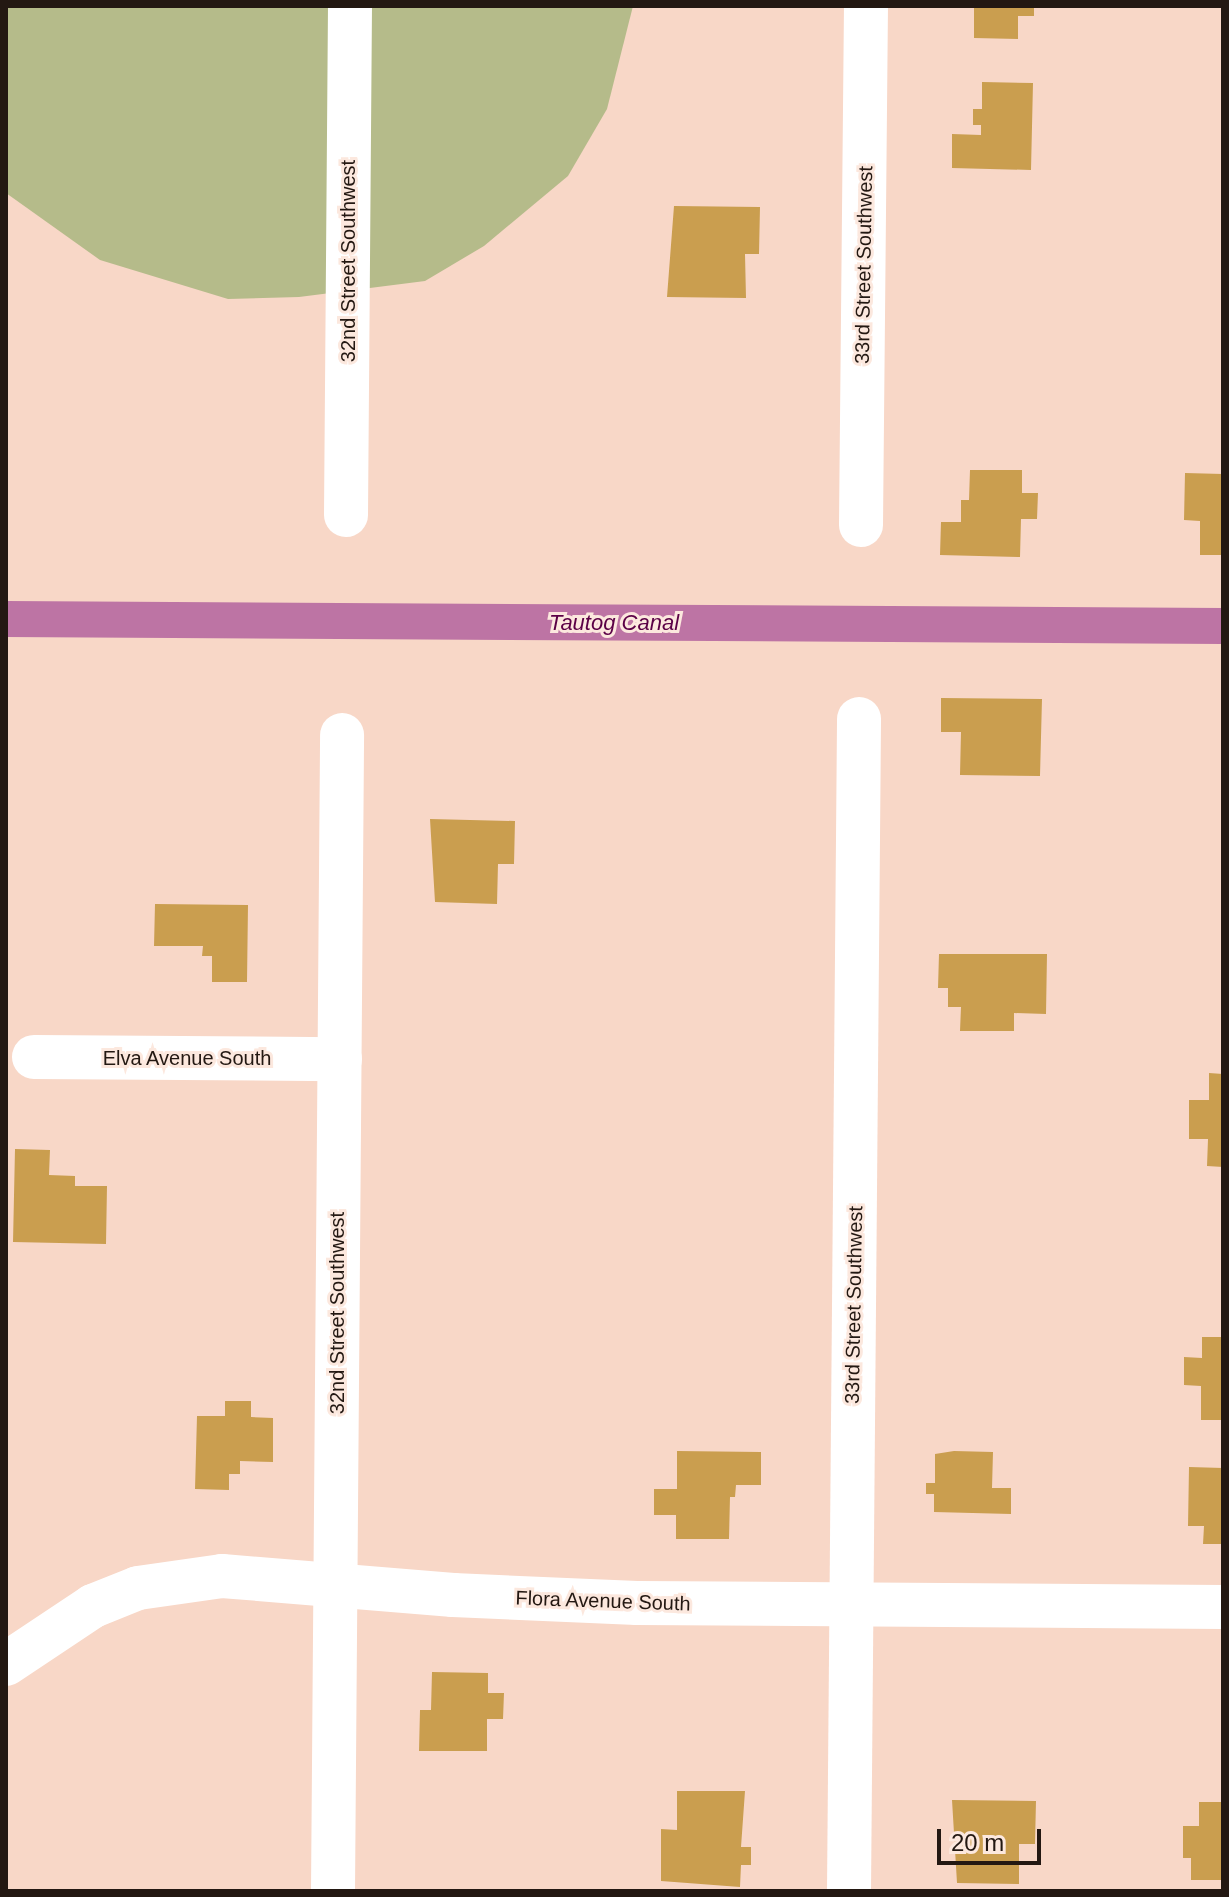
<!DOCTYPE html>
<style>
body{margin:0}
#map{position:relative;width:1229px;height:1897px;overflow:hidden;background:#f8d7c7;font-family:Helvetica,sans-serif}
div>[style]{position:absolute}
[style*='--x']{left:calc(var(--x)*1px);top:calc(var(--y)*1px);width:calc(var(--w)*1px);rotate:calc(var(--a)*1deg)}
.green>*{inset:0;background:#b5bb8a}
.canal>*{height:36px;margin:-18px;padding:0 18px;transform-origin:18px;border-radius:18px;background:#bd74a4}
.building>*{inset:0;background:#ca9e4f}
.minor>*{height:44px;margin:-22px;padding:0 22px;transform-origin:22px;border-radius:22px;background:#fff}
span{translate:-50% -50%;white-space:nowrap;text-align:center;line-height:1.15;-webkit-text-stroke:6px #fce8de;paint-order:stroke}
.street-label{font-size:20px;color:#231812}
.water-label{font-size:22px;color:#5b0046;font-style:italic}
.frame{position:absolute;inset:0;border:8px solid #231812;pointer-events:none}
.scale{position:absolute;left:937px;top:1829px;width:104px;height:36px;box-sizing:border-box;border:4px solid #231812;border-top:0;padding-left:10px;font-size:24px;line-height:28px;white-space:nowrap;color:#231812;-webkit-text-stroke:6px #fce8de;paint-order:stroke}
</style>
<div id="map">
<div class="green">
<div style="clip-path:polygon(6px 6px,633px 6px,607px 109px,568px 176px,484px 246px,425px 281px,299px 297px,228px 299px,100px 260px,6px 193px)"></div>
</div>
<div class="canal">
<div style="--x:6;--y:619;--w:1217;--a:0.33"></div>
</div>
<div class="building">
<div style="clip-path:polygon(974px 6px,1034px 6px,1034px 16px,1018px 16px,1018px 39px,974px 38px)"></div>
<div style="clip-path:polygon(982px 82px,1033px 83px,1031px 170px,952px 168px,952px 134px,981px 135px,981px 125px,973px 125px,973px 109px,982px 109px)"></div>
<div style="clip-path:polygon(674px 206px,760px 207px,759px 254px,745px 254px,746px 298px,667px 297px)"></div>
<div style="clip-path:polygon(970px 470px,1022px 470px,1022px 493px,1038px 493px,1037px 519px,1021px 519px,1020px 557px,940px 555px,941px 522px,961px 522px,961px 500px,969px 500px)"></div>
<div style="clip-path:polygon(1185px 473px,1223px 474px,1223px 555px,1200px 555px,1200px 521px,1184px 520px)"></div>
<div style="clip-path:polygon(941px 698px,1042px 699px,1040px 776px,960px 775px,961px 732px,941px 732px)"></div>
<div style="clip-path:polygon(430px 819px,515px 821px,514px 864px,498px 864px,497px 904px,435px 902px)"></div>
<div style="clip-path:polygon(155px 904px,248px 905px,247px 982px,212px 982px,212px 956px,202px 956px,203px 946px,154px 946px)"></div>
<div style="clip-path:polygon(939px 954px,1047px 954px,1046px 1014px,1014px 1013px,1014px 1031px,960px 1031px,961px 1007px,948px 1007px,948px 988px,938px 988px)"></div>
<div style="clip-path:polygon(1209px 1073px,1223px 1074px,1223px 1167px,1207px 1166px,1208px 1139px,1189px 1139px,1189px 1100px,1209px 1100px)"></div>
<div style="clip-path:polygon(15px 1149px,50px 1150px,49px 1175px,75px 1176px,75px 1186px,107px 1186px,106px 1244px,13px 1242px)"></div>
<div style="clip-path:polygon(1202px 1337px,1223px 1337px,1223px 1420px,1201px 1420px,1201px 1386px,1184px 1385px,1184px 1357px,1202px 1358px)"></div>
<div style="clip-path:polygon(225px 1401px,251px 1401px,251px 1417px,273px 1418px,273px 1462px,240px 1461px,240px 1474px,229px 1474px,229px 1490px,195px 1489px,197px 1416px,225px 1416px)"></div>
<div style="clip-path:polygon(677px 1451px,761px 1452px,761px 1485px,736px 1485px,735px 1497px,730px 1497px,729px 1539px,676px 1539px,676px 1515px,654px 1515px,654px 1489px,677px 1489px)"></div>
<div style="clip-path:polygon(954px 1451px,993px 1452px,992px 1488px,1011px 1488px,1011px 1514px,934px 1512px,934px 1494px,926px 1494px,926px 1483px,935px 1483px,935px 1454px)"></div>
<div style="clip-path:polygon(1189px 1467px,1223px 1468px,1223px 1544px,1203px 1544px,1204px 1526px,1188px 1526px)"></div>
<div style="clip-path:polygon(432px 1672px,488px 1673px,488px 1693px,504px 1693px,503px 1719px,487px 1719px,487px 1751px,419px 1751px,420px 1710px,431px 1710px)"></div>
<div style="clip-path:polygon(677px 1791px,745px 1791px,741px 1847px,751px 1847px,751px 1865px,741px 1865px,740px 1887px,661px 1881px,661px 1829px,677px 1830px)"></div>
<div style="clip-path:polygon(952px 1800px,1036px 1801px,1035px 1844px,1019px 1844px,1019px 1884px,957px 1883px)"></div>
<div style="clip-path:polygon(1199px 1802px,1223px 1802px,1223px 1880px,1191px 1880px,1191px 1858px,1183px 1858px,1183px 1826px,1199px 1826px)"></div>
</div>
<div class="minor">
<div style="--x:346;--y:515;--w:509;--a:-89.55"></div>
<div style="--x:861;--y:525;--w:519;--a:-89.45"></div>
<div style="--x:34;--y:1057;--w:306;--a:0.4"></div>
<div style="--x:6;--y:1664;--w:105;--a:-33.7"></div>
<div style="--x:93;--y:1606;--w:48;--a:-21.8"></div>
<div style="--x:138;--y:1588;--w:85;--a:-8.1"></div>
<div style="--x:222;--y:1576;--w:232;--a:4.7"></div>
<div style="--x:453;--y:1595;--w:184;--a:2.5"></div>
<div style="--x:637;--y:1603;--w:586;--a:0.39"></div>
<div style="--x:333;--y:1891;--w:1156;--a:-89.55"></div>
<div style="--x:849;--y:1891;--w:1172;--a:-89.51"></div>
</div>
<div class="street-label">
<span style="left:348px;top:261px;rotate:-90deg">32nd Street Southwest</span>
<span style="left:864px;top:265px;rotate:-89deg">33rd Street Southwest</span>
<span style="left:187px;top:1058px">Elva Avenue South</span>
<span style="left:854px;top:1305px;rotate:-89deg">33rd Street Southwest</span>
<span style="left:337px;top:1313px;rotate:-90deg">32nd Street Southwest</span>
<span style="left:603px;top:1601px;rotate:2deg">Flora Avenue South</span>
</div>
<div class="water-label">
<span style="left:614px;top:623px">Tautog Canal</span>
</div>
<div class="frame"></div>
<div class="scale">20 m</div>
</div>
